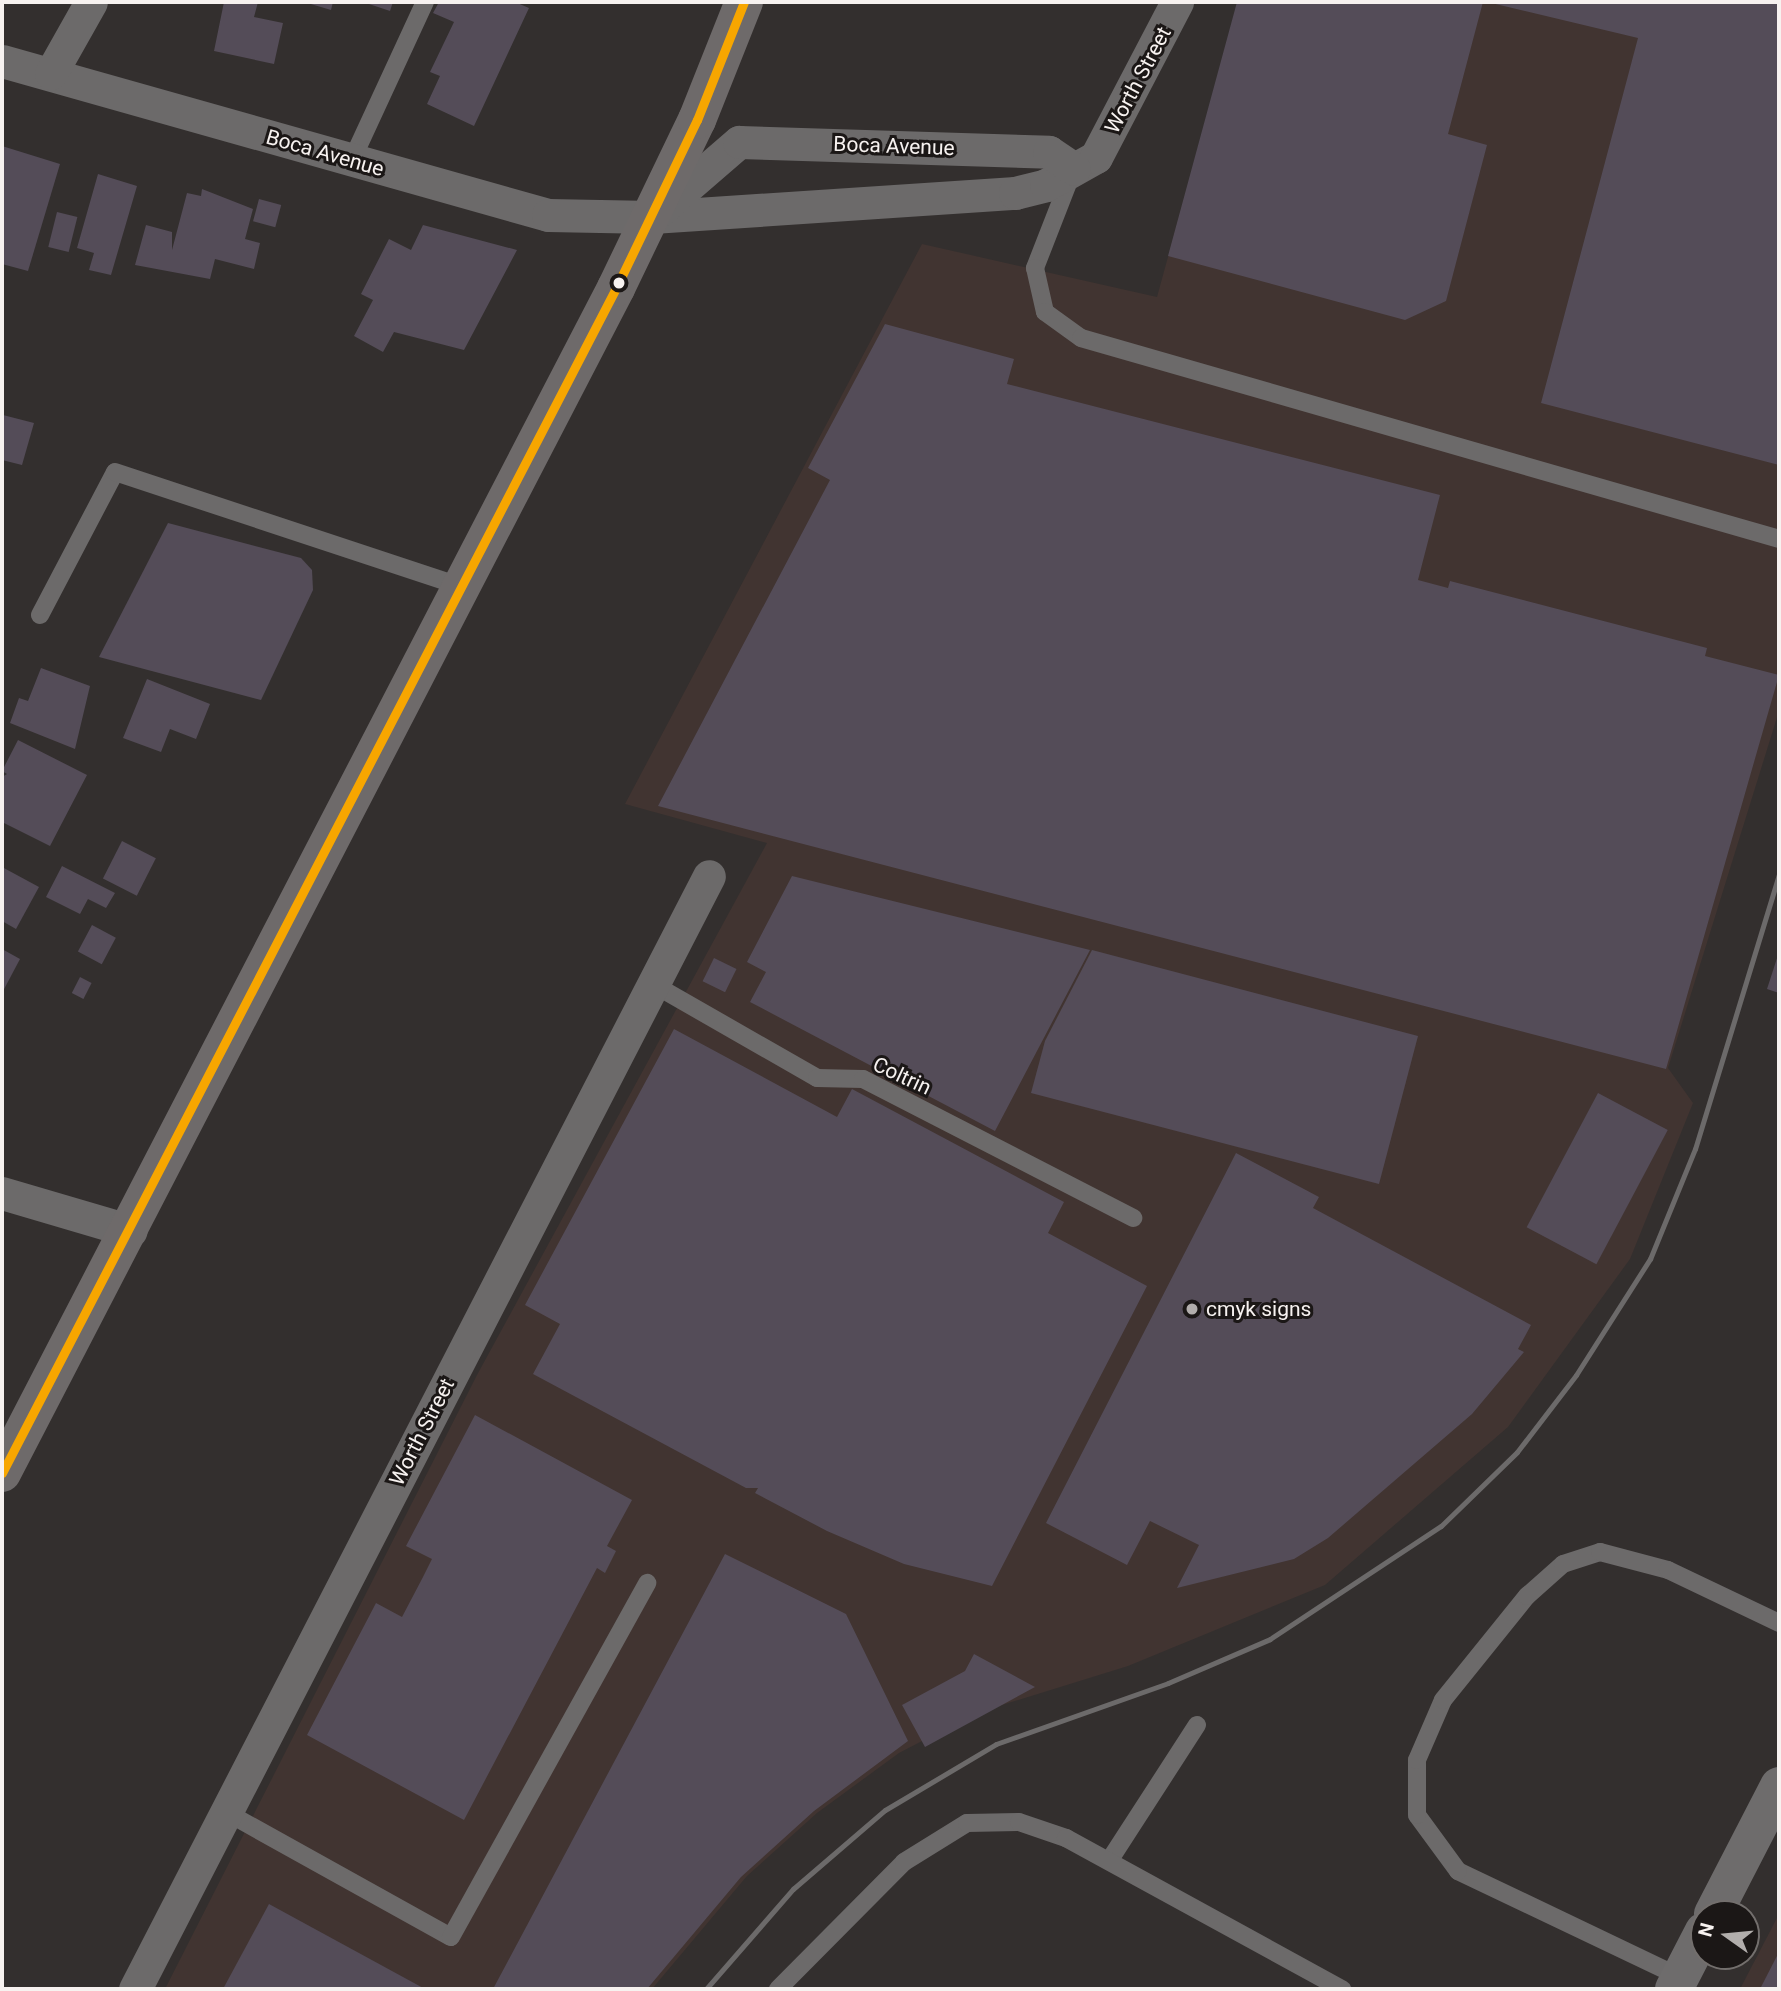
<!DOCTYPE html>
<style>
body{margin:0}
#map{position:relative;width:1781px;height:1991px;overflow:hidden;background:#332f2e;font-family:Roboto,sans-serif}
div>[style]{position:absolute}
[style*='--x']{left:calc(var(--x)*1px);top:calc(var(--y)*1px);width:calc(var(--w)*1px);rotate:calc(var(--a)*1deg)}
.built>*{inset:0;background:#413431}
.building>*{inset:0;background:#544c58;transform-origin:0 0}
.service>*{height:18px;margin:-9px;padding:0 9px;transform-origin:9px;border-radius:9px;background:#6c6a6a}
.minor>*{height:33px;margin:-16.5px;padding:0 16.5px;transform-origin:16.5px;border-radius:16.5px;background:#6c6a6a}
.secondary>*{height:38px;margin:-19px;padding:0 19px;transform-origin:19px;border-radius:19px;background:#6e6c6c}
.primary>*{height:38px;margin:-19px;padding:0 19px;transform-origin:19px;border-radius:19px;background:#6e6a6a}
.rail>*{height:5px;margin:-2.5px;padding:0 2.5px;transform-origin:2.5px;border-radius:2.5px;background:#6c6a6a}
.bus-1>*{height:9px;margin:-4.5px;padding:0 4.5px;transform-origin:4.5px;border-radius:4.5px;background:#f7a600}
.dots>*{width:19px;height:19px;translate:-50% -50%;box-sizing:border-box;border:4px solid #1b1716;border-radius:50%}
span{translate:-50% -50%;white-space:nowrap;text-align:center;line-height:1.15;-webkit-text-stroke:6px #1b1716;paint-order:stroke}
.street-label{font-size:21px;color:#f7f2f0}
.poi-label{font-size:21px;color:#f7f2f0}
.left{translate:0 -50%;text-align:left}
.frame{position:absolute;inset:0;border:4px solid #f7f2f0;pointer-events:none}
.north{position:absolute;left:1690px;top:1900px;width:70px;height:70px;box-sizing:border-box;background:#1b1716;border:2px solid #736f6d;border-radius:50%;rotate:285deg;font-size:19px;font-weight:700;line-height:28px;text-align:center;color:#f7f2f0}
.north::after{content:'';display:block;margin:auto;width:24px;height:32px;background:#b2aeac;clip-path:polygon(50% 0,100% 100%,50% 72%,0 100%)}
</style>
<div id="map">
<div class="built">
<div style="clip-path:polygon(1238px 2px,1779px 2px,1779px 711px,1668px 1068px,1693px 1103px,1630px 1259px,1508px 1427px,1325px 1585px,1128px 1666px,976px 1713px,899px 1753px,817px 1813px,747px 1876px,652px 1989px,165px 1989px,477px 1375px,767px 843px,625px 804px,922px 244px,1157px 297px)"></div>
<div style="clip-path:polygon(1779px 1914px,1779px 1989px,1740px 1989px)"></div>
</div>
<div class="building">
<div style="clip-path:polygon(224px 2px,258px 2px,254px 17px,283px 23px,274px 64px,214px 51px)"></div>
<div style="clip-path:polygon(304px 2px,333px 2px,331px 10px)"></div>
<div style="clip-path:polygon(363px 2px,393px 2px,390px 11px)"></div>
<div style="clip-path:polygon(439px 2px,515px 2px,529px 8px,474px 126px,427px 104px,440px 76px,430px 72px,454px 22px,433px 13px)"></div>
<div style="clip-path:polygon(1237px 2px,1483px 2px,1448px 134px,1487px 145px,1446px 301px,1405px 320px,1168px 256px)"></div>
<div style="clip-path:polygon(1487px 2px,1779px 2px,1779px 465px,1541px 403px,1638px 38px)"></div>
<div style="clip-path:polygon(2px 146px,60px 164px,28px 271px,2px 264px)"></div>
<div style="clip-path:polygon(98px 174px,137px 186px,111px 275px,89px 270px,94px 253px,77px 248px)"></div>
<div style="clip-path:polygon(202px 189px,253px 209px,245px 239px,260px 243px,254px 269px,215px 259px,210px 279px,135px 265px,146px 225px,172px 232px,172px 250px,187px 193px,201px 196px)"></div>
<div style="left:259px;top:199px;width:23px;height:23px;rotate:15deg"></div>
<div style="left:57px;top:212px;width:21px;height:36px;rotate:14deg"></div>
<div style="clip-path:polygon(423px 225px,517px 250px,464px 350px,394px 332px,383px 352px,354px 336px,373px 300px,361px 294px,389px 239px,411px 250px)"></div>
<div style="clip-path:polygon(885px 324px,1014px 359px,1007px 384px,1440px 495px,1418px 580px,1448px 588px,1450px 581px,1707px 648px,1705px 656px,1779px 675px,1666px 1069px,658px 806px,830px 480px,808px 468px)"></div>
<div style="clip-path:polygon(3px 415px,34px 423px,22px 465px,2px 460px)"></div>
<div style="clip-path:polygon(168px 523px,301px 558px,312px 570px,313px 590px,261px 700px,99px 657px)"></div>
<div style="clip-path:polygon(41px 668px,90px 686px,75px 749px,10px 723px,19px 698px,28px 701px)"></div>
<div style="clip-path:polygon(147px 679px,210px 704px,196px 739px,170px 729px,161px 752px,123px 738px)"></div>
<div style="clip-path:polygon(18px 740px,87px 775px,50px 846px,2px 822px,2px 777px,7px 774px,2px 771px)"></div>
<div style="left:122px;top:841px;width:38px;height:42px;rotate:27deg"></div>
<div style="clip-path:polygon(62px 866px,115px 893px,106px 908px,88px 899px,80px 914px,46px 897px)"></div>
<div style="clip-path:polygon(2px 867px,39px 887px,16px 929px,2px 921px)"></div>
<div style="clip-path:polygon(792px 876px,1090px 950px,995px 1131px,750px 1002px,766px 972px,747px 962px)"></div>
<div style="left:92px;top:925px;width:27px;height:30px;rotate:28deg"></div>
<div style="clip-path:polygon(2px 949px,20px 959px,2px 993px)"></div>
<div style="clip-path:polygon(1092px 950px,1418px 1036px,1379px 1184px,1031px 1093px,1045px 1041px)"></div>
<div style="clip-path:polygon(1779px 952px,1779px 993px,1767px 989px)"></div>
<div style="left:714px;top:958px;width:25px;height:26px;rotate:26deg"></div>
<div style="left:80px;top:977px;width:13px;height:18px;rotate:27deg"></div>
<div style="clip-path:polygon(674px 1029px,837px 1117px,852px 1089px,1064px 1202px,1048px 1233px,1147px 1286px,992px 1586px,904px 1564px,827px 1531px,755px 1493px,758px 1488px,746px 1488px,533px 1374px,560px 1324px,525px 1305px)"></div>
<div style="left:1598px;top:1093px;width:79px;height:152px;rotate:28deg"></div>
<div style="clip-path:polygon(1236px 1153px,1319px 1197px,1313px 1208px,1531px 1325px,1518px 1349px,1524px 1352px,1472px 1414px,1328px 1538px,1294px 1559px,1177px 1588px,1199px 1545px,1150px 1521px,1127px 1565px,1046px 1523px)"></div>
<div style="clip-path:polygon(475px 1415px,632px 1500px,607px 1546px,616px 1551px,605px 1573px,597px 1568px,464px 1820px,307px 1735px,376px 1603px,402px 1617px,423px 1577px,432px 1559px,406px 1546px)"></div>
<div style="clip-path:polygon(725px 1554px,846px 1614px,908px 1741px,814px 1811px,741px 1877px,647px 1989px,493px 1989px)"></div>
<div style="clip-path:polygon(974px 1654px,1035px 1687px,925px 1747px,902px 1705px,965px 1671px)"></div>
<div style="clip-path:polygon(269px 1904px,425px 1989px,223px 1989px)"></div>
<div style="clip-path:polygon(1779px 1952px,1779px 1989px,1760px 1989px)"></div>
</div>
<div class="service">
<div style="--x:351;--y:162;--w:176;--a:-65.2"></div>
<div style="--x:1072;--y:173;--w:102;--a:111.3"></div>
<div style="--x:1035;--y:268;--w:45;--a:77.2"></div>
<div style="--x:1045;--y:312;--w:44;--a:35.8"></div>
<div style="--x:1081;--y:338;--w:726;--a:16.06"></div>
<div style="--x:40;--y:615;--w:161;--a:-62.3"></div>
<div style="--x:115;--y:472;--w:367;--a:18.3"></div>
<div style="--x:653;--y:984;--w:189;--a:29.8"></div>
<div style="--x:817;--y:1078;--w:46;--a:1.2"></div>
<div style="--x:863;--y:1079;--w:304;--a:27.2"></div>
<div style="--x:226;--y:1812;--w:257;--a:29.1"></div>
<div style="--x:451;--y:1937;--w:405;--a:-61"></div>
<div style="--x:1109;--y:1861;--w:162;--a:-57.1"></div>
<div style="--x:1680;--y:1977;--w:246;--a:-154.5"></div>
<div style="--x:1458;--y:1871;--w:69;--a:-126.2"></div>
<div style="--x:1417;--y:1815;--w:55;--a:-90"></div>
<div style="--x:1417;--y:1760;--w:65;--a:-66.6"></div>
<div style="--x:1443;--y:1700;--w:134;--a:-51.1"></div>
<div style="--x:1527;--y:1596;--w:48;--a:-41.6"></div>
<div style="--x:1563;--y:1564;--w:39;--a:-18"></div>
<div style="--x:1600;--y:1552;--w:70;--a:14.8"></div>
<div style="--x:1668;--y:1570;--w:123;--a:25.5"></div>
<div style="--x:778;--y:1989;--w:179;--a:-45.2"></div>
<div style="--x:904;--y:1862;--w:74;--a:-31.8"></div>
<div style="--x:967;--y:1823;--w:52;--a:-1.1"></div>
<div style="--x:1019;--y:1822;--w:50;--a:18.8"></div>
<div style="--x:1066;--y:1838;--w:315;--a:28.7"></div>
</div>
<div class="minor">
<div style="--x:2;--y:61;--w:567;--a:15.75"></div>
<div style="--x:548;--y:215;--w:104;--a:1.1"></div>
<div style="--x:652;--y:217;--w:364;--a:-3.8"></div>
<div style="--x:1015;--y:193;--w:32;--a:-14"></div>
<div style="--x:1046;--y:185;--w:57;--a:-29.2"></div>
<div style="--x:1096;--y:157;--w:175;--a:-62.4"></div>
<div style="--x:51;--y:73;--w:81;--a:-60.6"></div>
<div style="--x:652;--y:217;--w:115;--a:-40.8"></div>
<div style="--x:739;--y:142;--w:310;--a:1.8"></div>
<div style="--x:1049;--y:152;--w:30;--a:34"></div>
<div style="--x:2;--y:1193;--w:134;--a:16.4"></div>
<div style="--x:135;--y:1989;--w:1252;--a:-62.72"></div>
</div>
<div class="secondary">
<div style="--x:1713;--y:1914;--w:144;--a:-62.7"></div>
<div style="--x:1674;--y:1989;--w:65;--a:-62.7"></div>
</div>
<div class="primary">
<div style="--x:2;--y:1473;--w:1335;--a:-62.61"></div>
<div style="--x:616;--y:288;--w:187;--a:-64.3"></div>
<div style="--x:697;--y:120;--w:127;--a:-68.3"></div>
</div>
<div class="rail">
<div style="--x:706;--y:1989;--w:133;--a:-49"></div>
<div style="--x:793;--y:1889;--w:121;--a:-40.7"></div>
<div style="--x:885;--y:1810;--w:129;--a:-30.7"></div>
<div style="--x:996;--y:1744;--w:182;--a:-19.5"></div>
<div style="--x:1168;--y:1683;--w:111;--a:-23.3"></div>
<div style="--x:1270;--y:1639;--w:205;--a:-33.5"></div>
<div style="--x:1441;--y:1526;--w:106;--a:-44.2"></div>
<div style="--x:1517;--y:1452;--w:97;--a:-52.5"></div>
<div style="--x:1576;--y:1375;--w:138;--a:-57.5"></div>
<div style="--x:1650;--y:1259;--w:119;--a:-67.8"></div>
<div style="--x:1695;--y:1149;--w:288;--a:-73"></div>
</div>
<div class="bus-1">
<div style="--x:2;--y:1473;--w:1335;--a:-62.61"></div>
<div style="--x:616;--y:288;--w:187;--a:-64.3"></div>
<div style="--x:697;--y:120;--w:127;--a:-68.3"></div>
</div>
<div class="dots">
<div style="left:619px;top:283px;background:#f7f2f0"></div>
<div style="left:1192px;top:1309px;background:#b2aeac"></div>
</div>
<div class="street-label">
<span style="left:1138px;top:80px;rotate:-62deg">Worth Street</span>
<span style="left:894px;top:146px;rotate:2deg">Boca Avenue</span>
<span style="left:325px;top:153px;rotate:16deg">Boca Avenue</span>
<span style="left:902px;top:1076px;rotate:25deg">Coltrin</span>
<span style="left:422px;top:1432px;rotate:-63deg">Worth Street</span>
</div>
<div class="poi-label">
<span class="left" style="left:1206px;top:1309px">cmyk signs</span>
</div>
<div class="frame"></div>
<div class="north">N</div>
</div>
